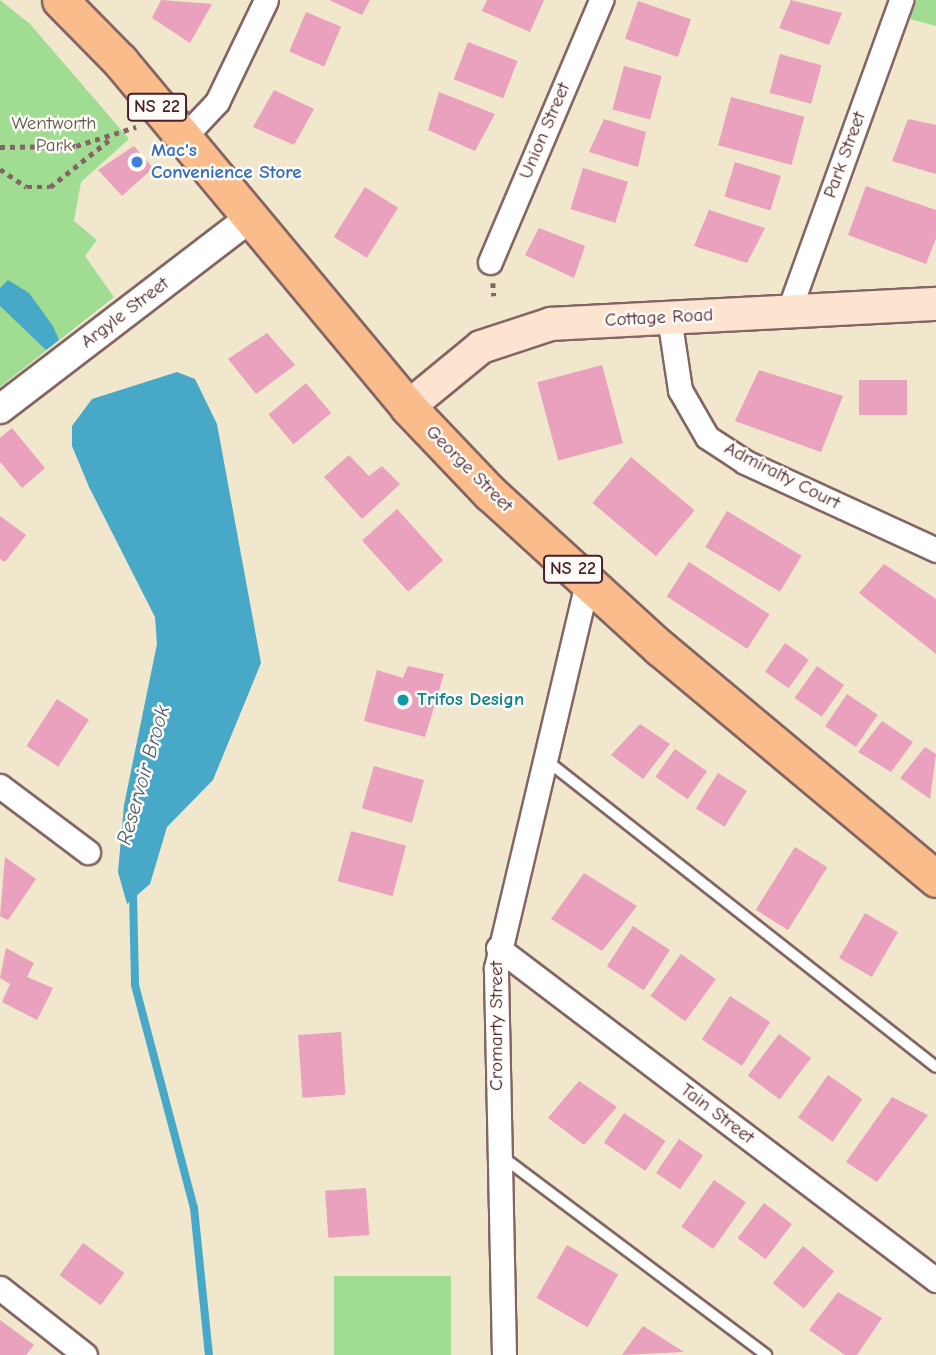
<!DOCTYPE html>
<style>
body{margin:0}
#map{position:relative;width:936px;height:1355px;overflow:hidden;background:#f0e7cd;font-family:"Comic Neue",sans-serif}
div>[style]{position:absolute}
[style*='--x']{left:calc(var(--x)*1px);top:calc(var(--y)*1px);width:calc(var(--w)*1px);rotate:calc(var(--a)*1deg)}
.green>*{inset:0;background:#a0dd92;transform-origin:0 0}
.water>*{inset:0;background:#48a8c7}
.stream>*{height:8px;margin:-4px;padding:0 4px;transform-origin:4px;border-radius:4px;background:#48a8c7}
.building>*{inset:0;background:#e9a1bd;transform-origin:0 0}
.path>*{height:4.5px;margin-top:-2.25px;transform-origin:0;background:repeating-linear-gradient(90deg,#846564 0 5px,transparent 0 10px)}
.roads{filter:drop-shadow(2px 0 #846564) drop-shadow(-2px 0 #846564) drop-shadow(0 2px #846564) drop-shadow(0 -2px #846564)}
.service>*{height:10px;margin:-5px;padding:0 5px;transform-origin:5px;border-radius:5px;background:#fff}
.minor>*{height:23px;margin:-11.5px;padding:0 11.5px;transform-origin:11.5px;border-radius:11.5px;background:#fff}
.tertiary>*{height:28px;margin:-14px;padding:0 14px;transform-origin:14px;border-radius:14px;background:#fff}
.secondary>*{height:32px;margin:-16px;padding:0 16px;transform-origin:16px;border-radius:16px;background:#fde4d1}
.primary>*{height:35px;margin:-17.5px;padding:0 17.5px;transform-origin:17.5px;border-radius:17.5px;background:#fabc8b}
.dots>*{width:19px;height:19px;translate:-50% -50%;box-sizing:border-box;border:4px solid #fdfcf7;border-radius:50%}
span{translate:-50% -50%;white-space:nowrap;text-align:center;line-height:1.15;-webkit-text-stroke:5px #fdfcf7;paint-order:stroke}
.shield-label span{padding:2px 5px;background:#fdfcf7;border:2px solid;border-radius:5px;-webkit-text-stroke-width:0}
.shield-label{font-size:18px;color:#4a1f2b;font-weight:700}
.park-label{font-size:19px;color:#64584a}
.street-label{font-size:19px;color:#4a1f2b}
.shop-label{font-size:19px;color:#366cbe;font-weight:700}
.left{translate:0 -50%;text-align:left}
.culture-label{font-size:19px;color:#0d838f;font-weight:700}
.water-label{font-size:21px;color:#495d71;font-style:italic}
</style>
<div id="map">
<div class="green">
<div style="clip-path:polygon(0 0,30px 24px,129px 139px,81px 182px,74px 221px,97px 240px,85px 256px,114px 297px,0 387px)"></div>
<div style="clip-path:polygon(917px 0,936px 0,936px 26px,910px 19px)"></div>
<div style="left:451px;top:1276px;width:79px;height:117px;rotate:90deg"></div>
</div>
<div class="water">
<div style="clip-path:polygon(8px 280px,29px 293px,53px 326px,59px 340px,46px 350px,0 306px,0 288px)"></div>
<div style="clip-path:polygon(177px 372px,195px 379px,217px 424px,261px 663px,213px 780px,167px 827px,150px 884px,127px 904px,118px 872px,124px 805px,157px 644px,155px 617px,89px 487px,72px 446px,72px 426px,92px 399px)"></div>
</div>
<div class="stream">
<div style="--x:133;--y:894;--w:91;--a:88.7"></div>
<div style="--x:135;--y:985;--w:231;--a:75.2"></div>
<div style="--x:194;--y:1208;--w:148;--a:84.2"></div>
</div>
<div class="building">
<div style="clip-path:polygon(161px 0,212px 4px,190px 43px,152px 18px)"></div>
<div style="clip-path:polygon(329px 0,370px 0,362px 15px)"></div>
<div style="clip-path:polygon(487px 0,544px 0,530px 32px,482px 11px)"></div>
<div style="clip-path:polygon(791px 0,842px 13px,829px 45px,779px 28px)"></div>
<div style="left:638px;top:1px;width:56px;height:40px;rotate:19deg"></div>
<div style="left:306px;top:12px;width:38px;height:43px;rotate:23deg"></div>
<div style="left:468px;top:42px;width:53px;height:40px;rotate:21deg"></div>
<div style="left:780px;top:54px;width:43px;height:40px;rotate:15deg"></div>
<div style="left:624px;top:66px;width:39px;height:45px;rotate:15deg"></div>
<div style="clip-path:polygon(274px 90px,314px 109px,294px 145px,253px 127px)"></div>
<div style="clip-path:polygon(439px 92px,495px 114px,475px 151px,428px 130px)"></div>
<div style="left:731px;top:97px;width:76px;height:50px;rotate:15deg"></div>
<div style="clip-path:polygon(604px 119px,646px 132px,638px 167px,589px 152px)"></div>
<div style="clip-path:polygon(908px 119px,936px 125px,936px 174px,892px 161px)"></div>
<div style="clip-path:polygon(134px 146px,153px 168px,122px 196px,98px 170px)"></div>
<div style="left:735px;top:162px;width:48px;height:36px;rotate:17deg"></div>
<div style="left:583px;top:168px;width:47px;height:43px;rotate:17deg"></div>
<div style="clip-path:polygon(866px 186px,936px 210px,936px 238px,926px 264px,848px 235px)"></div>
<div style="left:365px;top:187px;width:39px;height:59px;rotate:32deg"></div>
<div style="clip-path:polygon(709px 210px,765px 228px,747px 263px,694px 246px)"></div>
<div style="clip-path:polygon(539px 228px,585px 246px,574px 278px,525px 255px)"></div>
<div style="clip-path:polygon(267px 333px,295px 365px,256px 394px,228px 359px)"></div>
<div style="left:602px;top:365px;width:81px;height:67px;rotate:75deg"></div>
<div style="clip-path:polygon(759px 370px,843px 396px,821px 452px,735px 421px)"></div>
<div style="left:907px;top:380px;width:35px;height:48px;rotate:90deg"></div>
<div style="left:306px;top:383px;width:39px;height:49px;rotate:50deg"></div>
<div style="clip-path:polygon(12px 428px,45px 468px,22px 488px,0 462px,0 438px)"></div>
<div style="clip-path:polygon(349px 455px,369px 476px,382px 466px,400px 484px,362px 519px,324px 477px)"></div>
<div style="left:631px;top:457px;width:83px;height:60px;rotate:40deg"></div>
<div style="left:397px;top:509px;width:69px;height:47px;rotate:48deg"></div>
<div style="left:727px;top:511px;width:87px;height:42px;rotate:31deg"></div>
<div style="clip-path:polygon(0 516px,26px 535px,5px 562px,0 559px)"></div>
<div style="left:689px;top:562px;width:96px;height:41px;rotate:33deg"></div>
<div style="clip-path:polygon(884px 564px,936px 599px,936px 654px,859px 593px)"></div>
<div style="left:785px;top:643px;width:29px;height:35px;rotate:35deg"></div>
<div style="clip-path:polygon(408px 666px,444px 674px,425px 737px,364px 721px,377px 670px,403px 678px)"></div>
<div style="left:817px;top:666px;width:33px;height:39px;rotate:35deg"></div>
<div style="left:847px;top:694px;width:37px;height:39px;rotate:34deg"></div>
<div style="left:57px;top:699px;width:38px;height:56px;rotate:33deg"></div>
<div style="clip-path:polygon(882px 721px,913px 742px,891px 772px,858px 752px)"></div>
<div style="clip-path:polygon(640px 724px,670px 744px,643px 779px,611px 755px)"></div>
<div style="clip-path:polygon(925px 747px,936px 754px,930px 799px,900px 778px)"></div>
<div style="left:675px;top:749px;width:39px;height:34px;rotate:35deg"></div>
<div style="left:374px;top:766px;width:52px;height:44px;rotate:16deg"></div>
<div style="left:718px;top:773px;width:34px;height:42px;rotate:32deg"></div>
<div style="left:351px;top:831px;width:57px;height:52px;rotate:15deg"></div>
<div style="left:795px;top:847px;width:38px;height:74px;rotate:32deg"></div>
<div style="clip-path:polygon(5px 857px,36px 879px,8px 920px,0 916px)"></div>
<div style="clip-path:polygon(584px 873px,637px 906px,602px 951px,551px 919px)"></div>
<div style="left:865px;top:913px;width:38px;height:52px;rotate:30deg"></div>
<div style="left:633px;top:926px;width:44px;height:48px;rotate:33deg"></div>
<div style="clip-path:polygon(6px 948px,34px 963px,27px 977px,53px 988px,37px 1020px,2px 1002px,10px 984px,0 978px)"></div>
<div style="left:681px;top:954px;width:43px;height:52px;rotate:36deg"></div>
<div style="left:730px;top:996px;width:48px;height:52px;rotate:33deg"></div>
<div style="left:341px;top:1032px;width:63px;height:43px;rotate:86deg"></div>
<div style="left:779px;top:1034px;width:40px;height:52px;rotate:37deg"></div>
<div style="left:828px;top:1075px;width:42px;height:52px;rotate:35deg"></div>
<div style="clip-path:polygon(579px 1081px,617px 1107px,584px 1145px,548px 1118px)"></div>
<div style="clip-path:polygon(892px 1097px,928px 1115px,877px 1182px,846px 1162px)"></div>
<div style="left:624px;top:1113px;width:50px;height:36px;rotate:34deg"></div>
<div style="left:679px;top:1139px;width:29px;height:41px;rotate:34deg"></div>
<div style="left:714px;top:1180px;width:39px;height:57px;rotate:35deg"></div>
<div style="left:366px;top:1188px;width:47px;height:41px;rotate:86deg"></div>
<div style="left:764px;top:1203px;width:35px;height:44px;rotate:37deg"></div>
<div style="left:83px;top:1243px;width:51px;height:40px;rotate:36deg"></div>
<div style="left:567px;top:1245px;width:59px;height:61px;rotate:30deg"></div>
<div style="left:803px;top:1246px;width:40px;height:48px;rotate:39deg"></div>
<div style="clip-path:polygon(838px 1292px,882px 1318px,857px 1355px,845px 1355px,809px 1330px)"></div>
<div style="clip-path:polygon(0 1320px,34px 1345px,26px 1355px,0 1355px)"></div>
<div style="clip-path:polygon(643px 1326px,684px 1352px,622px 1355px)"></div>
</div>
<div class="path">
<div style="--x:0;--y:147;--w:76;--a:-0.8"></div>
<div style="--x:76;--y:146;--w:63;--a:-17.6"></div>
<div style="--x:0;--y:169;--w:32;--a:34"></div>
<div style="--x:27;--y:187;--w:23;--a:0"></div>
<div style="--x:50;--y:187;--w:75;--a:-38.5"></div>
<div style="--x:493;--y:283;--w:13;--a:86"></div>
</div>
<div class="roads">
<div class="service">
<div style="--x:546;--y:760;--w:496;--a:38.2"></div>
<div style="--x:500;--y:1155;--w:333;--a:36.9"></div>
</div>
<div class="minor">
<div style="--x:183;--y:138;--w:50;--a:-46.6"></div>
<div style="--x:217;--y:102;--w:113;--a:-64.3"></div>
<div style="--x:490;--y:262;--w:285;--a:-67"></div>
<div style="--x:789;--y:310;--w:330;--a:-70.1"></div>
<div style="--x:669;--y:317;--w:74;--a:81.4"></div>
<div style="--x:680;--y:390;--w:54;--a:60.1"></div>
<div style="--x:707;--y:437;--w:45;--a:33.3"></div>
<div style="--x:745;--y:462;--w:210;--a:24.7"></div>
<div style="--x:0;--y:786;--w:110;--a:36.9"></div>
<div style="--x:498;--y:948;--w:550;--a:37.16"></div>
<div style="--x:0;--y:1288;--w:108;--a:38.2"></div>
<div style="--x:504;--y:1355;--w:387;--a:-91.2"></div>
<div style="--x:496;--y:968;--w:397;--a:-76.7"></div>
</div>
<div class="tertiary">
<div style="--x:0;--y:409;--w:315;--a:-37.4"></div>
</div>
<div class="secondary">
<div style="--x:408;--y:407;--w:94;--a:-39.4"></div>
<div style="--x:481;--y:347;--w:74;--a:-18.2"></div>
<div style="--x:551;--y:324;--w:386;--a:-3"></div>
</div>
<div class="primary">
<div style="--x:60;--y:0;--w:86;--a:45.5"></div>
<div style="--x:120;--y:61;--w:450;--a:50.2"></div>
<div style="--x:408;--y:407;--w:119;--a:46.4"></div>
<div style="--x:490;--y:493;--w:230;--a:42.4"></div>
<div style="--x:660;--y:648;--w:360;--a:39.9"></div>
</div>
</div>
<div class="dots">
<div style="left:137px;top:162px;background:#3f7fe0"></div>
<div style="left:403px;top:700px;background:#0f9aa8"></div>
</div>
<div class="shield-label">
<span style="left:157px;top:107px">NS 22</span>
<span style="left:573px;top:569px">NS 22</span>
</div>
<div class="park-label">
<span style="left:54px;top:135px">Wentworth<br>Park</span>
</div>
<div class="street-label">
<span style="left:545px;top:131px;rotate:-67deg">Union Street</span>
<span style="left:845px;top:155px;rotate:-70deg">Park Street</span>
<span style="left:125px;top:313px;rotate:-37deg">Argyle Street</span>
<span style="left:659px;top:318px;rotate:-3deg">Cottage Road</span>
<span style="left:469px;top:469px;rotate:45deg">George Street</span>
<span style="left:782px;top:476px;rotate:27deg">Admiralty Court</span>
<span style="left:497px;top:1026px;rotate:-90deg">Cromarty Street</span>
<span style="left:717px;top:1114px;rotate:37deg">Tain Street</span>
</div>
<div class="shop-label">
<span class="left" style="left:151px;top:162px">Mac's<br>Convenience Store</span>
</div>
<div class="culture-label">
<span class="left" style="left:417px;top:700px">Trifos Design</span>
</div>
<div class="water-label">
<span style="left:143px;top:775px;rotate:-74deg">Reservoir Brook</span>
</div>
</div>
